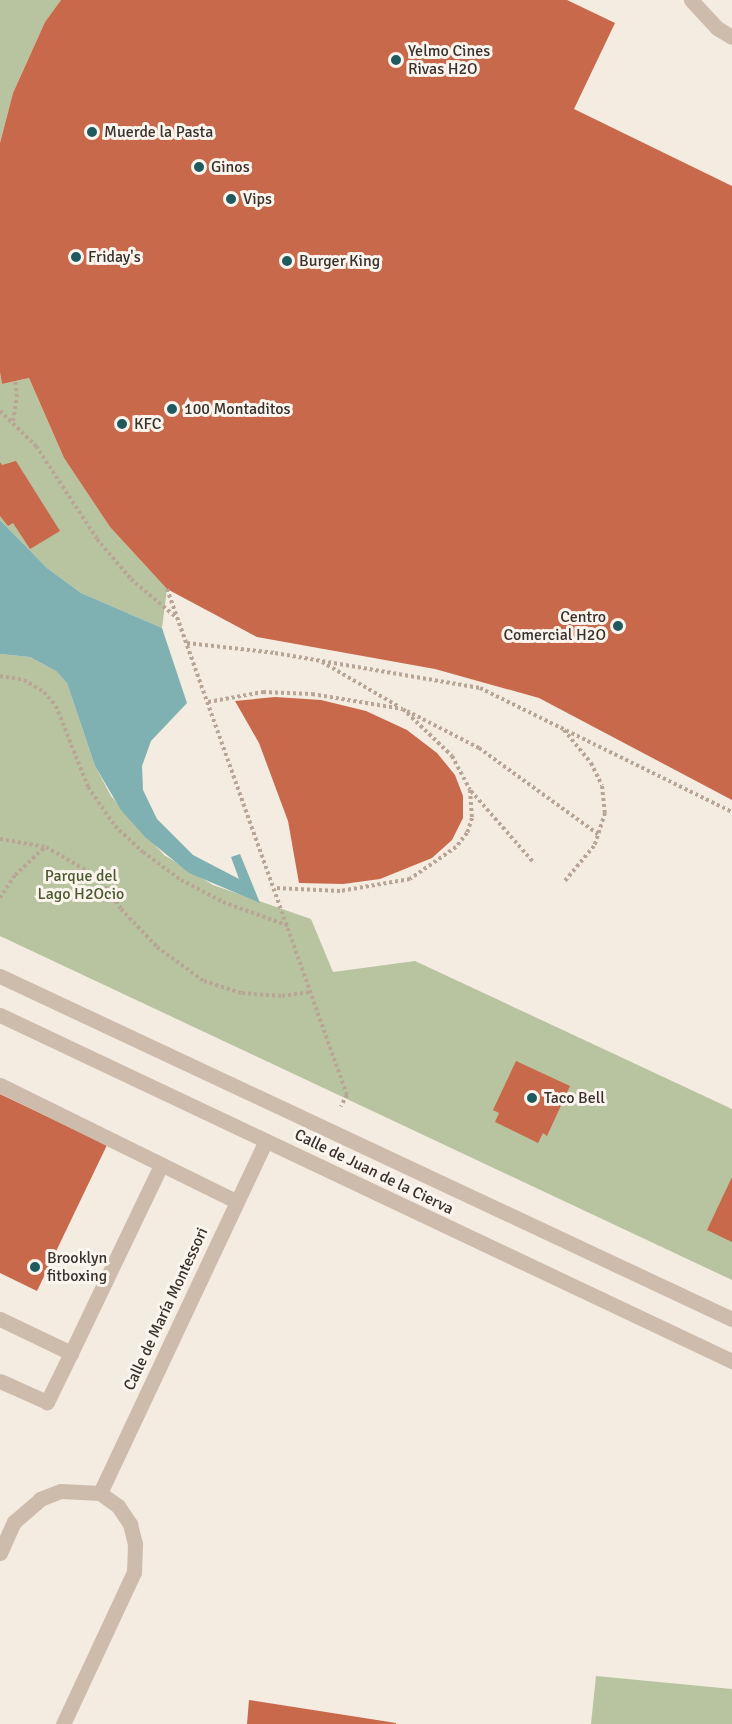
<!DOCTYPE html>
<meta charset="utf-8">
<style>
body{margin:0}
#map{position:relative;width:732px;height:1724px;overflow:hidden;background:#f4ebe1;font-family:Signika,sans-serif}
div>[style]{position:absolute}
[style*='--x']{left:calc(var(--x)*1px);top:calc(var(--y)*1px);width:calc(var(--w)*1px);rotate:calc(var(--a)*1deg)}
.green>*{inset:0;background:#b8c4a0}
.water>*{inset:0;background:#7fb0b2}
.building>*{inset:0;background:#c8694b}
.path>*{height:4px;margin-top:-2px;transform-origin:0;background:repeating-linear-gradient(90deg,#b9a596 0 3px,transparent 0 6px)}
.minor>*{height:15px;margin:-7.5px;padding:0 7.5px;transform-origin:7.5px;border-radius:7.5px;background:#cdbbac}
.dots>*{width:16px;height:16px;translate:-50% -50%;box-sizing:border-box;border:3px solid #fbf5ee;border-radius:50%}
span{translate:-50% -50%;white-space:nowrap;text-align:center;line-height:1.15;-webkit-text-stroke:6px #fbf5ee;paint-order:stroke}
.poi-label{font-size:16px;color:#3b302b}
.left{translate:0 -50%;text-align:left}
.right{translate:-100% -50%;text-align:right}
.park-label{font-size:16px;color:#4a5a2e}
.street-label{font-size:16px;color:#3b302b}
</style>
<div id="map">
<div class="green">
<div style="clip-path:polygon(0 0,61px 0,45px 22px,13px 93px,0 143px)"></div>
<div style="clip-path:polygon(0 372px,2px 384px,29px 378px,64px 458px,110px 527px,167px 589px,162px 628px,81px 593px,47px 568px,0 520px)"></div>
<div style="clip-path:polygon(0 654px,30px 657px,56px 671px,67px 683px,95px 766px,111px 796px,164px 855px,213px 885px,311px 919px,333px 972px,415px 961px,732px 1109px,732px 1280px,0 936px)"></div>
<div style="clip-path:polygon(596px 1676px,732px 1689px,732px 1724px,591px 1724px)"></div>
</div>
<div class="water">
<div style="clip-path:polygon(0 520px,47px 568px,81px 593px,162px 628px,187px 703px,151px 741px,142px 766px,143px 790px,157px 819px,193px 855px,239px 879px,231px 857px,240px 854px,260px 903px,189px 873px,145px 837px,121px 810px,95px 766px,67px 683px,56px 671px,30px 657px,0 654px)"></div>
</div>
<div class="building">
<div style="clip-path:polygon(61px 0,567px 0,615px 23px,574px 109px,732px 186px,732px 800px,539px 698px,435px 669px,257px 637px,167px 589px,110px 527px,64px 458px,29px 378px,2px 384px,0 372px,0 143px,13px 93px,45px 22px)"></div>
<div style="clip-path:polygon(16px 461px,60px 531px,30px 549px,13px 523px,8px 526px,0 516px,0 462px,2px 465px)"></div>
<div style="clip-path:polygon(275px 697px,321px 700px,366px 711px,407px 730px,437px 753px,455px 775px,463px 796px,463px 818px,452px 840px,432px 858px,380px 879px,343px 884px,299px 883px,288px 821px,259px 743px,235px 701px)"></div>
<div style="clip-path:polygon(516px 1061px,570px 1086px,547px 1136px,543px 1133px,538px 1143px,495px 1122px,499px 1113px,493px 1110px)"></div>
<div style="clip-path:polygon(0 1094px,107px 1145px,37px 1291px,0 1273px)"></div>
<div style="clip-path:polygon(732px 1177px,732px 1242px,707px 1230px)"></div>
<div style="clip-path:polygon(249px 1700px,396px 1723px,396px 1724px,247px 1724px)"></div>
</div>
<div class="path">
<div style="--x:0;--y:411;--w:50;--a:44.2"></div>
<div style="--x:36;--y:446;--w:111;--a:56.7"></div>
<div style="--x:97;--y:539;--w:52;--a:49.6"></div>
<div style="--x:131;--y:579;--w:60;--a:40.3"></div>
<div style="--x:13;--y:421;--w:24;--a:-81"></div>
<div style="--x:17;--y:397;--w:16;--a:-97"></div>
<div style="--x:167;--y:589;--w:537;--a:70.42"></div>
<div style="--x:347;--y:1095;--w:13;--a:119"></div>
<div style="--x:187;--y:643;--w:89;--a:6.5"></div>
<div style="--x:275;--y:653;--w:208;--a:9.7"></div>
<div style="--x:480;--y:688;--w:281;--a:26.2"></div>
<div style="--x:322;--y:662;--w:88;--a:30.1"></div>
<div style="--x:0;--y:676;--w:24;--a:9"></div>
<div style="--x:24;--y:680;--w:23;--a:31"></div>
<div style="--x:44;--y:692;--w:18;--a:49"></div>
<div style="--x:56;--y:706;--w:87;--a:68.4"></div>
<div style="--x:88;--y:787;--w:47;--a:55.3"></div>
<div style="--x:115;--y:826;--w:38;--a:43"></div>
<div style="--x:143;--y:852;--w:47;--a:36.4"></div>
<div style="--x:181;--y:880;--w:47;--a:27.6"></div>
<div style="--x:223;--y:902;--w:70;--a:20"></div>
<div style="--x:208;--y:702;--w:56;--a:-10.3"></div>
<div style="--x:263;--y:692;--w:49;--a:2.3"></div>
<div style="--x:312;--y:694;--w:92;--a:9.4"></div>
<div style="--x:403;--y:709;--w:68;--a:43.8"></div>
<div style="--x:452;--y:756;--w:38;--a:62"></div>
<div style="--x:470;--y:790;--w:28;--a:86"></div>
<div style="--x:472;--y:818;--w:16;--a:108"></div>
<div style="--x:467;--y:833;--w:18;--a:128"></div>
<div style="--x:456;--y:847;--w:56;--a:145.2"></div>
<div style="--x:410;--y:879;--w:71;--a:170.3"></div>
<div style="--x:340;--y:891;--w:65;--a:-177.4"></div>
<div style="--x:407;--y:711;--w:81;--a:27.2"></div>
<div style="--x:479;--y:748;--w:147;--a:35.9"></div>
<div style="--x:564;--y:730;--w:43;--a:50.7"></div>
<div style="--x:591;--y:763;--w:25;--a:64"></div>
<div style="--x:602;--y:786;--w:27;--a:84"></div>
<div style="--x:605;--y:813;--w:35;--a:108"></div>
<div style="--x:594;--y:846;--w:47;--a:129.8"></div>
<div style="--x:471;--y:791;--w:96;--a:48.8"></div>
<div style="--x:0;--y:839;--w:47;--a:9.9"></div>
<div style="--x:46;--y:847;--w:60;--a:30"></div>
<div style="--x:98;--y:877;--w:39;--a:54"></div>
<div style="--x:121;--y:909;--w:52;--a:46.5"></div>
<div style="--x:157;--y:947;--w:58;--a:35.9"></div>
<div style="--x:204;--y:981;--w:40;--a:18"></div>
<div style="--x:242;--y:993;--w:40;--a:4.3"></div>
<div style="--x:282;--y:996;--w:30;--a:-8"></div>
<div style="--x:0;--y:898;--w:27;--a:-57"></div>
<div style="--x:15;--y:875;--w:41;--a:-43"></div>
</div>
<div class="minor">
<div style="--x:691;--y:0;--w:38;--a:47"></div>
<div style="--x:717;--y:28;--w:17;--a:31"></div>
<div style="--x:0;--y:976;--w:808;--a:25.11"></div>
<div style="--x:0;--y:1015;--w:810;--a:25.3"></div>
<div style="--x:0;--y:1085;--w:263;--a:26.2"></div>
<div style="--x:0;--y:1319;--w:79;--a:25.6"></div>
<div style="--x:71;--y:1353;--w:55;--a:116.1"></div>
<div style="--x:47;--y:1402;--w:51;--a:-155.9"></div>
<div style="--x:71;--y:1353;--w:208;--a:-64.4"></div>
<div style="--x:100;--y:1493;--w:389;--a:-64.8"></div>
<div style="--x:0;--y:1553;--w:34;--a:-66"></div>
<div style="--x:14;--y:1522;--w:35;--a:-41"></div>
<div style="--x:40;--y:1499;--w:22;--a:-21"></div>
<div style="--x:61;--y:1491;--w:39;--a:3"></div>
<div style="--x:100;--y:1493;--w:22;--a:36"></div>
<div style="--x:118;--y:1506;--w:22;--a:56"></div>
<div style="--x:130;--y:1524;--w:21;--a:76"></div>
<div style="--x:135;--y:1544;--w:28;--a:92"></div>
<div style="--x:134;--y:1572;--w:168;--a:115"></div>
</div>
<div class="dots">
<div style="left:396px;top:60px;background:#1f5a5e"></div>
<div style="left:92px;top:132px;background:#1f5a5e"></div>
<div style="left:199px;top:167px;background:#1f5a5e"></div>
<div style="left:231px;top:199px;background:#1f5a5e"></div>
<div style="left:76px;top:257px;background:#1f5a5e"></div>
<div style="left:287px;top:261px;background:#1f5a5e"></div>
<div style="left:172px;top:409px;background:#1f5a5e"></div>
<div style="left:122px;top:424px;background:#1f5a5e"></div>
<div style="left:618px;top:626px;background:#1f5a5e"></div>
<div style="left:532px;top:1098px;background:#1f5a5e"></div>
<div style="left:35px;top:1267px;background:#1f5a5e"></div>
</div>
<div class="poi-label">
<span class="left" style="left:408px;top:60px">Yelmo Cines<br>Rivas H2O</span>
<span class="left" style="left:104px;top:132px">Muerde la Pasta</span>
<span class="left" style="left:211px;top:167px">Ginos</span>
<span class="left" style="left:243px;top:199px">Vips</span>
<span class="left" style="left:88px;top:257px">Friday's</span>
<span class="left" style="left:299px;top:261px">Burger King</span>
<span class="left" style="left:184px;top:409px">100 Montaditos</span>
<span class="left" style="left:134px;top:424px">KFC</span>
<span class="right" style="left:606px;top:626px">Centro<br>Comercial H2O</span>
<span class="left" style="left:544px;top:1098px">Taco Bell</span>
<span class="left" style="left:47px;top:1267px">Brooklyn<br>fitboxing</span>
</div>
<div class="park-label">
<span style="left:81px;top:885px">Parque del<br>Lago H2Ocio</span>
</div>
<div class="street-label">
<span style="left:374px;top:1172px;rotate:26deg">Calle de Juan de la Cierva</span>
<span style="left:166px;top:1309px;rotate:-65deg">Calle de María Montessori</span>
</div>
</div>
